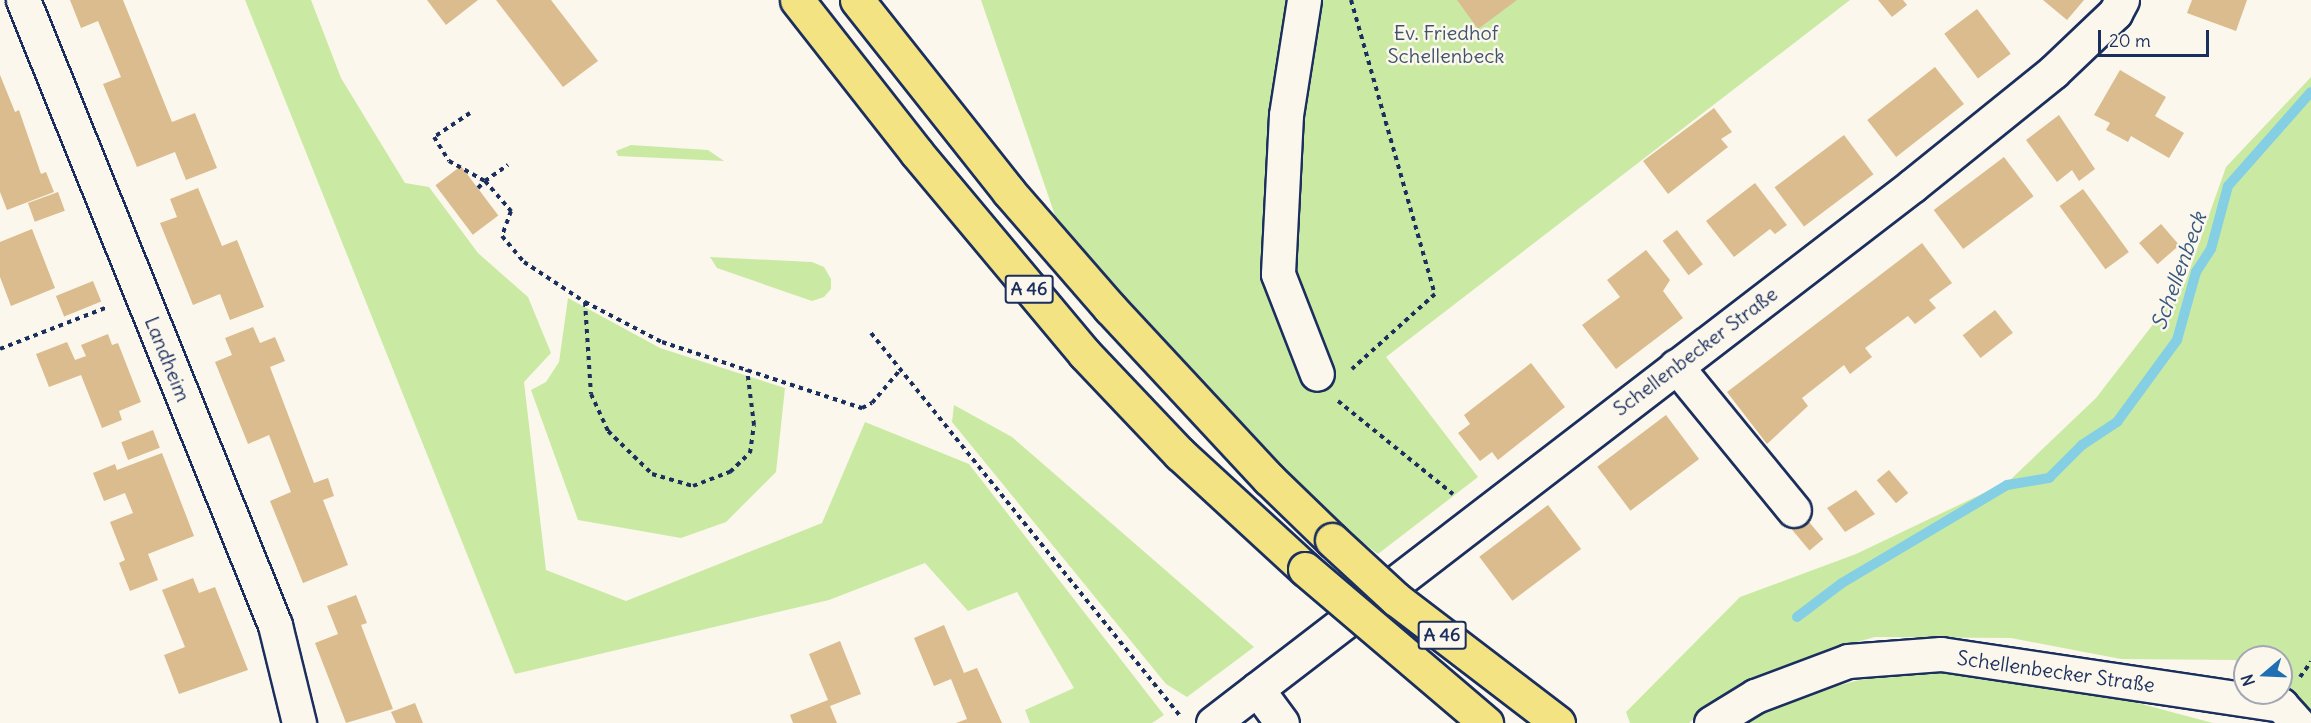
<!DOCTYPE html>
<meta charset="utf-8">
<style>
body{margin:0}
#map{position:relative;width:2311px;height:723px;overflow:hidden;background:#fbf7ec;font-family:Delius,sans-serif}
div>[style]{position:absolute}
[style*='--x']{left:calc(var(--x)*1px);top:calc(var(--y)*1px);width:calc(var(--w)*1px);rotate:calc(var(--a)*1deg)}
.green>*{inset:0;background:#caeaa3}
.stream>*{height:10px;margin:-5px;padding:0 5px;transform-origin:5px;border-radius:5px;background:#85cfe5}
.building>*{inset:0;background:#dabc8e;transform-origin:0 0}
.path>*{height:4px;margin-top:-2px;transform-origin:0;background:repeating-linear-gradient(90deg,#1b2f5e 0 4.5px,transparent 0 9px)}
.roads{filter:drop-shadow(2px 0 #1b2f5e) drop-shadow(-2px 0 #1b2f5e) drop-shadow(0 2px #1b2f5e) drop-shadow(0 -2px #1b2f5e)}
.minor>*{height:33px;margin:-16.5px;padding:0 16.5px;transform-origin:16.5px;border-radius:16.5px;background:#fbf7ec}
.highway>*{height:33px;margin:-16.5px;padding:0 16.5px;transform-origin:16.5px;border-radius:16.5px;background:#f4e382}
.bridges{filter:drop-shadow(2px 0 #1b2f5e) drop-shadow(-2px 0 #1b2f5e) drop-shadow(0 2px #1b2f5e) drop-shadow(0 -2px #1b2f5e)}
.highway-bridge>*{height:33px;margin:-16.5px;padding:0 16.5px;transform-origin:16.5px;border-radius:16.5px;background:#f4e382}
span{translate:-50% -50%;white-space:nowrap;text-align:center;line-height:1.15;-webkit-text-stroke:5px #fbf7ec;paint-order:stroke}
.shield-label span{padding:2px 4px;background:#fbf7ec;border:2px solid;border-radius:4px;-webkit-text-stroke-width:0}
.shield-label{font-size:18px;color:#1b2f5e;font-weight:700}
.park-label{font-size:20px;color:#3e546c}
.street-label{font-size:20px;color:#1b2f5e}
.water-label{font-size:21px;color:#365780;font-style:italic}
.north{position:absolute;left:2233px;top:645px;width:60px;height:60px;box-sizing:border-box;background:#fbf7ec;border:2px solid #a1a7b3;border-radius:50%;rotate:251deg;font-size:16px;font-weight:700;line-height:24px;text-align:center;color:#1b2f5e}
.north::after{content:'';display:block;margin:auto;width:21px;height:27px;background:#1f6fb2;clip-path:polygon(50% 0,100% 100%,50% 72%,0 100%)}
.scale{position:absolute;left:2098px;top:30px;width:111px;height:27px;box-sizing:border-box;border:3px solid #1b2f5e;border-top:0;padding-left:8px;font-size:18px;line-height:21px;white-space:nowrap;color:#1b2f5e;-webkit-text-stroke:4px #fbf7ec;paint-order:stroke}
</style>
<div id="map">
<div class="green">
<div style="clip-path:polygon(245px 0,311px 0,341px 78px,405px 183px,429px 187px,478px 253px,528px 297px,551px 353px,524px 382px,546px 570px,626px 601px,822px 523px,865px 422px,969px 464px,1164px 715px,1152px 723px,1030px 723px,1025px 710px,1074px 688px,1017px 592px,968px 611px,925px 563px,829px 600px,515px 674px)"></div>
<div style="clip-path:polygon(981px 0,1850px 0,1386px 357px,1478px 477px,1378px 554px,1338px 524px,1190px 383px,1059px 227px)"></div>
<div style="clip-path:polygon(2311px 77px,2311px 722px,2281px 693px,2281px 657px,2245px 657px,2245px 668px,2235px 660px,2121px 659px,2011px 638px,1875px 637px,1823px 651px,1707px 708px,1689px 723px,1630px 723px,1626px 712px,1740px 597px,1856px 554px,2009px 481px,2096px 398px,2185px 283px,2226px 167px)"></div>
<div style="clip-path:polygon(631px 145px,708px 150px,724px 161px,618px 156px,616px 151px)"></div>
<div style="clip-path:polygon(710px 257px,812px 262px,824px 267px,831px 279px,831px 289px,824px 297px,812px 301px,717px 268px)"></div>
<div style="clip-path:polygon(568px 298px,660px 348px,785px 388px,776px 472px,726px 522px,681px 538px,578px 520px,531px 390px,546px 382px,559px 362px)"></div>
<div style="clip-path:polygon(954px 405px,1012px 437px,1254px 647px,1187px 697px,1166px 684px,952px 422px)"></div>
<div style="clip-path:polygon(1958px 671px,2085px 689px,2213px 723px,1745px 723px,1789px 699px,1874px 676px)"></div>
</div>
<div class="stream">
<div style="--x:1797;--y:617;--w:56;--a:-37.1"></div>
<div style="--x:1842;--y:583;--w:192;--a:-30.7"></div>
<div style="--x:2007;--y:485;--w:43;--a:-9.5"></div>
<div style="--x:2049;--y:478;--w:47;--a:-45"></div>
<div style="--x:2082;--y:445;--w:42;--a:-33.3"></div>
<div style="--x:2117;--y:422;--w:102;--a:-53.8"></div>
<div style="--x:2177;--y:340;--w:71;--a:-74.4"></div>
<div style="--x:2196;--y:272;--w:27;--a:-57"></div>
<div style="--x:2211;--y:249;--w:65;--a:-74.9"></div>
<div style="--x:2228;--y:186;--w:125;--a:-48.6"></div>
</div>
<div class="building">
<div style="clip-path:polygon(70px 0,123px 0,172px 122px,195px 113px,217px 168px,186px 180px,175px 152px,137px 167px,103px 84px,121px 77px,110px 50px,98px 21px,81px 28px)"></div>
<div style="clip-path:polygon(427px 0,478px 0,446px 25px)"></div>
<div style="clip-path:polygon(496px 0,551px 0,598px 61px,563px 87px)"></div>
<div style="clip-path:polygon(1457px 0,1517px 0,1478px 29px)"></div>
<div style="clip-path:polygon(1878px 0,1903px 0,1907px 5px,1892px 17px)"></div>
<div style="clip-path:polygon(2043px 0,2084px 0,2067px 20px)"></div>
<div style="clip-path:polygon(2192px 0,2247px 0,2236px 31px,2187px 13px)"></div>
<div style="left:1977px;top:9px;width:56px;height:41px;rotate:53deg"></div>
<div style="left:1935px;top:67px;width:47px;height:86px;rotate:52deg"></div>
<div style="clip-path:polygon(2120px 70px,2166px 97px,2155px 116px,2184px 133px,2169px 158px,2131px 136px,2128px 142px,2106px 130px,2110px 123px,2094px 115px)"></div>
<div style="clip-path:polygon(0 75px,15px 112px,19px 110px,41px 174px,46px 172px,54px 192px,7px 210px,0 192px)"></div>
<div style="clip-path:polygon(1714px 108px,1732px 132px,1721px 139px,1728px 147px,1668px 194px,1643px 161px)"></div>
<div style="clip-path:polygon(2059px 115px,2095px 169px,2079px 181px,2072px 170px,2057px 182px,2026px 140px)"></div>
<div style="left:1844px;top:135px;width:49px;height:87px;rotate:53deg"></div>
<div style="left:2004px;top:157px;width:49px;height:88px;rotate:53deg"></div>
<div style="left:461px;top:166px;width:62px;height:32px;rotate:53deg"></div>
<div style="clip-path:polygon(1755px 183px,1787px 225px,1775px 234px,1770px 229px,1734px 257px,1706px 221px)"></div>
<div style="clip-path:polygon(198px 188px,222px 246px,237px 240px,264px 307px,230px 320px,220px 294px,193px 305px,160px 223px,177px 217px,170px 199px)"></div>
<div style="left:2083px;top:189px;width:78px;height:29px;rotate:54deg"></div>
<div style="left:58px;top:192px;width:20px;height:32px;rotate:70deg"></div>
<div style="left:2161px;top:224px;width:28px;height:29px;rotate:49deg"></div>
<div style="clip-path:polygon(32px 229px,55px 288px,11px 306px,0 277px,0 242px)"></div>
<div style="left:1677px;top:230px;width:43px;height:18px;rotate:53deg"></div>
<div style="clip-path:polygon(1922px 243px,1952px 283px,1929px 300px,1936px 308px,1915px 324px,1908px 316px,1865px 348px,1872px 357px,1850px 374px,1844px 365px,1802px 398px,1808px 406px,1767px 444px,1727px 392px)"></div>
<div style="clip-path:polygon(1646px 250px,1670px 280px,1663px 291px,1683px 318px,1616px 369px,1582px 325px,1620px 297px,1607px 280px)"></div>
<div style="left:93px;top:281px;width:22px;height:40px;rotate:68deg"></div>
<div style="left:1995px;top:310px;width:29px;height:41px;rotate:52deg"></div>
<div style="clip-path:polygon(253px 327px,260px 343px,275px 337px,285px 361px,270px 367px,314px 483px,328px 478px,334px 496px,323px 500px,348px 565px,303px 583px,270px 501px,291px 492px,269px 435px,248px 444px,215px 362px,232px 355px,225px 338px)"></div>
<div style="clip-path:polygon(108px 334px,112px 345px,118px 343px,141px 402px,119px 411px,122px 420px,102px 428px,81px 375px,49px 387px,36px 354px,67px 342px,75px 360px,86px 356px,81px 345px)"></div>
<div style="clip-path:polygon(1531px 363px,1565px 407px,1498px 460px,1492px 452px,1480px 461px,1458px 433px,1470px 424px,1464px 415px)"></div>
<div style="left:1666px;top:415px;width:55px;height:86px;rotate:53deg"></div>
<div style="left:153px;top:430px;width:19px;height:34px;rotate:69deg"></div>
<div style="clip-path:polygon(162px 453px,194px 536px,148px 554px,158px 580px,130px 591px,119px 563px,125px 560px,110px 522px,133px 513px,125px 493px,104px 501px,93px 473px,115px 464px,117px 470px)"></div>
<div style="left:1889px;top:470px;width:30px;height:16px;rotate:50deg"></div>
<div style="clip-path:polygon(1856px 490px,1875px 514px,1845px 532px,1827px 508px)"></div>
<div style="left:1548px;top:505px;width:55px;height:86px;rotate:53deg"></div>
<div style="left:1804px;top:516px;width:30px;height:18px;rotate:50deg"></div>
<div style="clip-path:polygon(193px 578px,199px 593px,215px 587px,248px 670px,179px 694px,164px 655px,185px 647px,162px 590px)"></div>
<div style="clip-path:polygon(356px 595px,367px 623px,361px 625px,393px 709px,346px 723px,315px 643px,338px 634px,327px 606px)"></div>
<div style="clip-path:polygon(944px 625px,964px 673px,977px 668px,1002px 723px,956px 723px,967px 719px,951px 679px,934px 686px,914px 638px)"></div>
<div style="clip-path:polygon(840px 641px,861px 694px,830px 706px,837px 723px,793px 723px,790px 715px,828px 700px,809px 654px)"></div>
<div style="clip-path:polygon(415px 703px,423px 723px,396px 723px,391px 712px)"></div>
</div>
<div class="path">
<div style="--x:1351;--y:0;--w:306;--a:74.1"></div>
<div style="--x:1435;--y:294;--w:112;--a:137.9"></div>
<div style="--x:470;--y:113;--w:43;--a:146.3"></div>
<div style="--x:434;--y:137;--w:28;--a:58"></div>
<div style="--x:449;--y:161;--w:41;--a:29.1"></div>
<div style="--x:485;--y:181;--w:28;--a:-35"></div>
<div style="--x:478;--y:188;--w:10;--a:-45"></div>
<div style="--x:485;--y:181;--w:40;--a:49"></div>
<div style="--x:511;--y:211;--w:27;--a:110"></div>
<div style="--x:502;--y:236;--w:34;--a:50"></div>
<div style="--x:524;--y:262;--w:73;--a:33.3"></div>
<div style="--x:585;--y:302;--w:87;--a:27.5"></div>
<div style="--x:662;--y:342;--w:211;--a:18.3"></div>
<div style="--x:862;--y:408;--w:11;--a:-27"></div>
<div style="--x:872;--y:403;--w:43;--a:-49.7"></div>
<div style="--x:585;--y:302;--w:92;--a:86.3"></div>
<div style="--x:591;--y:394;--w:41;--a:65.3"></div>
<div style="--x:608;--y:431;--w:62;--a:44.3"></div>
<div style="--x:652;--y:474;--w:43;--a:16.3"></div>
<div style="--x:693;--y:486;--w:40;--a:-21"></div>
<div style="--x:730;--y:472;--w:28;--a:-44"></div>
<div style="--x:750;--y:453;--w:28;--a:-82"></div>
<div style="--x:754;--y:425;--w:56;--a:-97.1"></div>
<div style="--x:871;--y:333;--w:491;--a:51.1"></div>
<div style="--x:0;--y:349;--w:116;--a:-21.3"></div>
<div style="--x:1338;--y:401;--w:148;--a:39"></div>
<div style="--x:2300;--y:677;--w:19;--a:-54"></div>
</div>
<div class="roads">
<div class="minor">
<div style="--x:23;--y:0;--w:674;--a:68.04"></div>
<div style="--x:275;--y:625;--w:101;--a:76.2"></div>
<div style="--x:1304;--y:0;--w:116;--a:98.9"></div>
<div style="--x:1286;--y:115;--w:159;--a:92.9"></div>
<div style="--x:1278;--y:274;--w:107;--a:68.7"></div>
<div style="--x:1676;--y:366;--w:186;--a:50.7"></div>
<div style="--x:1257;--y:689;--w:42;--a:53.7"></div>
<div style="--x:1213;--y:723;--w:883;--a:-37.54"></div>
<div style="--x:1913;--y:185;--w:180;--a:-38.9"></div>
<div style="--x:2053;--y:72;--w:86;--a:-43.6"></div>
<div style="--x:2115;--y:13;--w:15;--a:-62"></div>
<div style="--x:1711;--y:723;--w:52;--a:-31.5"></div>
<div style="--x:1755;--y:696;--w:99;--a:-20.6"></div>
<div style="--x:1848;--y:661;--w:93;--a:-4.3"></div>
<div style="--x:1941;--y:654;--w:344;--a:8.5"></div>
<div style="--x:2281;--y:705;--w:24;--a:48"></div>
</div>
<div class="highway">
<div style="--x:797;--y:0;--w:193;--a:51.9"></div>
<div style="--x:916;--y:152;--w:263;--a:50.1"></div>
<div style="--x:1085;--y:354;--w:138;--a:46.5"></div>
<div style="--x:1180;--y:454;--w:170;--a:42.6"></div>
<div style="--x:857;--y:0;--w:245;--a:51.6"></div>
<div style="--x:1009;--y:192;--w:154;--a:49"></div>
<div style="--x:1110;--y:308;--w:233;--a:47.1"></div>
<div style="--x:1269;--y:479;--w:88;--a:44.1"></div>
</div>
</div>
<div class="bridges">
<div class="highway-bridge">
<div style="--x:1332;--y:540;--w:87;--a:42.7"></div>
<div style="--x:1396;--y:599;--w:204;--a:37.4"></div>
<div style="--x:1305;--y:569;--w:238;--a:40.4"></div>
</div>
</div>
<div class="shield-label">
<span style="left:1029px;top:289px">A 46</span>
<span style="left:1442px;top:635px">A 46</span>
</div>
<div class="park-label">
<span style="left:1446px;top:44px">Ev. Friedhof<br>Schellenbeck</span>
</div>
<div class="street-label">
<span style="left:1695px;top:351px;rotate:-37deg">Schellenbecker Straße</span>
<span style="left:168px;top:359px;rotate:68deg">Landheim</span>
<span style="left:2056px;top:671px;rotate:8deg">Schellenbecker Straße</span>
</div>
<div class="water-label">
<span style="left:2179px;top:271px;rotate:-70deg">Schellenbeck</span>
</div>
<div class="north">N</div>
<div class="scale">20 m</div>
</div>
